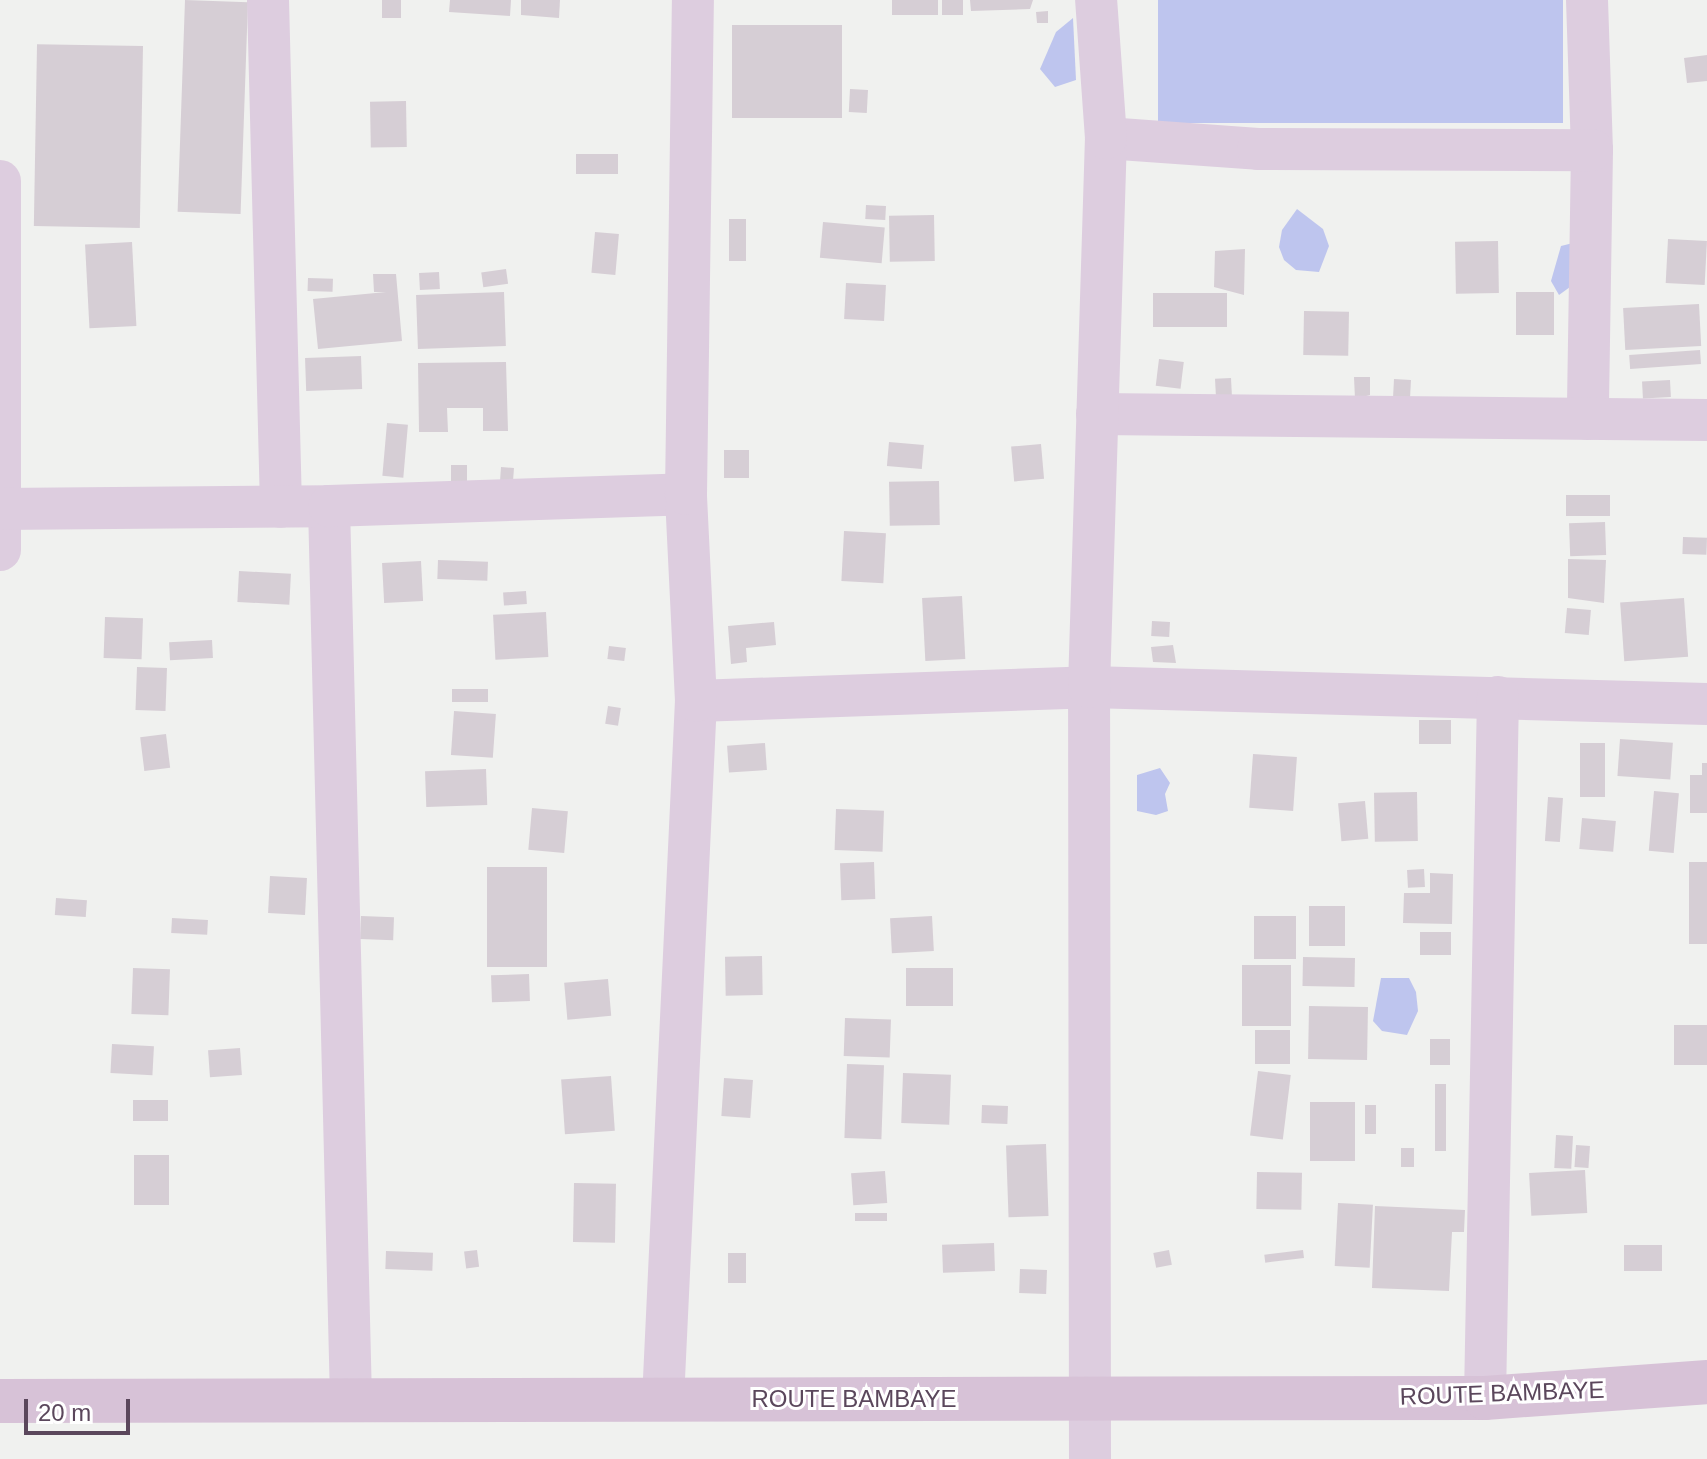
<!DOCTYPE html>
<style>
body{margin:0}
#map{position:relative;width:1707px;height:1459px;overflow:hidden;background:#f0f1ef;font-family:Arial,sans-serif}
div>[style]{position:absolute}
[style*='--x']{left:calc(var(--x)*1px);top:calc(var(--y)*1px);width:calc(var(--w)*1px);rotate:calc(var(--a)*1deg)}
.green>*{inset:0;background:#bec5ee;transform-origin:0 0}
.building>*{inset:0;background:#d6ced5;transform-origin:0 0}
.street>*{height:42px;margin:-21px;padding:0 21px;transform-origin:21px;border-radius:21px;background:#ddcddf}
.secondary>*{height:44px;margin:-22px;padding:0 22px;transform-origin:22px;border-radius:22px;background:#d7c2d7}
span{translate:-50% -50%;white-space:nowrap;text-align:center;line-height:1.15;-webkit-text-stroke:6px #fff;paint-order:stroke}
.street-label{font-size:24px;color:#5b475c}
.scale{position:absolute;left:24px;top:1399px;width:106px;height:36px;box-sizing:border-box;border:4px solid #5b475c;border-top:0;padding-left:10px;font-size:24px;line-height:28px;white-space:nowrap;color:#5b475c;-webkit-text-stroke:6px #fff;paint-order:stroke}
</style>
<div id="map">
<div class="green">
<div style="left:1158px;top:0;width:405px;height:123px"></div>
<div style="clip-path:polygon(1073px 18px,1076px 80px,1055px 87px,1040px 69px,1056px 32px)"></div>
<div style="clip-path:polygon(1297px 209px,1323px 229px,1329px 246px,1319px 272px,1296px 270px,1284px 260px,1279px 247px,1282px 230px)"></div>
<div style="clip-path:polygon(1573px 243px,1570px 287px,1559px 295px,1551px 281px,1561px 246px)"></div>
<div style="clip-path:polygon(1160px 768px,1170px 783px,1165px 794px,1168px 811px,1156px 815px,1137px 811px,1137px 775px)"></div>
<div style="clip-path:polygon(1381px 978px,1409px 978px,1416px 992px,1418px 1011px,1407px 1035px,1382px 1031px,1373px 1021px)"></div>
</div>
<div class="building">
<div style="left:185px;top:0;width:63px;height:212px;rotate:2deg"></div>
<div style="left:382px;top:0;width:19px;height:18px"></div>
<div style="clip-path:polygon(450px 0,511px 0,510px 16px,449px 12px)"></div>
<div style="clip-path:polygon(521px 0,560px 0,559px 18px,521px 15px)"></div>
<div style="left:892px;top:0;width:46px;height:15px"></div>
<div style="left:942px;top:0;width:21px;height:15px"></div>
<div style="clip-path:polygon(970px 0,1033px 0,1030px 9px,971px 11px)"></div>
<div style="clip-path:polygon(1048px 11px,1048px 23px,1037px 23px,1036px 12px)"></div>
<div style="left:732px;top:25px;width:110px;height:93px"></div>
<div style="left:143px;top:46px;width:182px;height:106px;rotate:91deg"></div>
<div style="clip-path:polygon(1707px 55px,1707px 81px,1687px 83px,1684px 58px)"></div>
<div style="left:850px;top:89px;width:18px;height:23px;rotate:3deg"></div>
<div style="left:406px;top:101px;width:46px;height:36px;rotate:89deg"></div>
<div style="left:618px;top:154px;width:20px;height:42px;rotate:90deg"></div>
<div style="left:866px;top:205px;width:20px;height:14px;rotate:3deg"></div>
<div style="left:934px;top:215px;width:46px;height:45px;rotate:89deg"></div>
<div style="left:729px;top:219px;width:17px;height:42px"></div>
<div style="left:823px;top:222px;width:62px;height:36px;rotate:5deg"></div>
<div style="left:595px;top:232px;width:24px;height:41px;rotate:5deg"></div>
<div style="left:1668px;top:239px;width:39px;height:44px;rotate:3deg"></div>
<div style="left:1498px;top:241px;width:52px;height:43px;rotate:89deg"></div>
<div style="left:132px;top:242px;width:84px;height:47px;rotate:87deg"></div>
<div style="clip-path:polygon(1245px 249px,1244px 295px,1214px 287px,1215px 251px)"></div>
<div style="left:506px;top:269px;width:15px;height:25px;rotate:82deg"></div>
<div style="left:439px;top:272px;width:17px;height:20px;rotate:87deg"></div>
<div style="clip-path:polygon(373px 274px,396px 274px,402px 341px,318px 349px,313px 299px,386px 292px,374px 292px)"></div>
<div style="left:308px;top:278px;width:25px;height:13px;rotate:2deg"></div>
<div style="left:846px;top:283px;width:40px;height:36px;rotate:3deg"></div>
<div style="left:504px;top:292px;width:54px;height:88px;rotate:88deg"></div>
<div style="left:1516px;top:292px;width:38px;height:43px"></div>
<div style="left:1153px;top:293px;width:74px;height:34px"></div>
<div style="left:1699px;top:304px;width:42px;height:76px;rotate:87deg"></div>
<div style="left:1304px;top:311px;width:45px;height:44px;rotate:1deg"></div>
<div style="left:1700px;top:350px;width:14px;height:71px;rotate:86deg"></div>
<div style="left:361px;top:356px;width:33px;height:56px;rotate:88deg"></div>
<div style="left:1159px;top:359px;width:25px;height:27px;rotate:7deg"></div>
<div style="clip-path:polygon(506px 362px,508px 431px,483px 431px,483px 408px,447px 408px,448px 432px,419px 432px,418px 363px)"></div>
<div style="clip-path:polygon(1354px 377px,1370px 377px,1370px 395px,1355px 399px)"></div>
<div style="left:1231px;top:378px;width:19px;height:16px;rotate:87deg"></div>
<div style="left:1394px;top:379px;width:17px;height:20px;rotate:3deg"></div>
<div style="left:1670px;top:380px;width:17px;height:28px;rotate:87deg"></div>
<div style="left:387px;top:423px;width:21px;height:53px;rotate:5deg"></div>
<div style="left:889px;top:442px;width:35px;height:24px;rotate:5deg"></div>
<div style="left:1041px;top:444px;width:35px;height:30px;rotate:85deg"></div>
<div style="left:724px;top:450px;width:25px;height:28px"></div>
<div style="left:451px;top:465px;width:16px;height:18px"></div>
<div style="left:501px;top:467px;width:13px;height:14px;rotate:4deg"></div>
<div style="left:939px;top:481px;width:44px;height:50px;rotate:89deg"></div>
<div style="left:1610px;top:495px;width:21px;height:44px;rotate:90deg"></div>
<div style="left:1605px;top:522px;width:33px;height:36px;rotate:88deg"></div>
<div style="left:844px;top:531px;width:42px;height:50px;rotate:3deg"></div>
<div style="left:1683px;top:537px;width:24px;height:17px;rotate:2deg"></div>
<div style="clip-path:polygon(1568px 559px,1606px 560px,1604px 603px,1568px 598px)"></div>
<div style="left:438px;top:560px;width:50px;height:19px;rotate:2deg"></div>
<div style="left:421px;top:561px;width:40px;height:39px;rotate:87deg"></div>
<div style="left:239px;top:571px;width:52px;height:31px;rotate:3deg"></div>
<div style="left:526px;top:591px;width:13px;height:23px;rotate:86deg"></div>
<div style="left:962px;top:596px;width:63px;height:40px;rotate:87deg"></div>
<div style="left:1684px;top:598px;width:59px;height:64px;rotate:86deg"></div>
<div style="left:1567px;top:608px;width:24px;height:25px;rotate:5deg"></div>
<div style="left:546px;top:612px;width:45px;height:53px;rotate:87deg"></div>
<div style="left:105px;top:617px;width:38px;height:41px;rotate:2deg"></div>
<div style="left:1152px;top:621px;width:18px;height:15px;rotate:3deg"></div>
<div style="clip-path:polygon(774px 622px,776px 645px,746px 648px,747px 662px,731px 664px,728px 626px)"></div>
<div style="left:212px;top:640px;width:18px;height:43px;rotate:87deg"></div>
<div style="clip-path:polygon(1173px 645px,1176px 663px,1153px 662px,1151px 647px)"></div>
<div style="left:609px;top:646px;width:17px;height:13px;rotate:7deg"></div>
<div style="left:137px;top:667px;width:30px;height:43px;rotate:2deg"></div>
<div style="left:488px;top:689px;width:13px;height:36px;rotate:90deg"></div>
<div style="left:608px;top:706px;width:13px;height:18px;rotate:9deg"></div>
<div style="left:454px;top:711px;width:42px;height:44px;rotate:4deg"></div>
<div style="left:1419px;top:720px;width:32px;height:24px"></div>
<div style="left:166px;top:734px;width:34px;height:26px;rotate:83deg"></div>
<div style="left:1620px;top:739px;width:53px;height:37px;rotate:4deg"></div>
<div style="left:765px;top:743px;width:27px;height:38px;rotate:86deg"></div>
<div style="left:1580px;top:743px;width:25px;height:54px"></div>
<div style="left:1253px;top:754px;width:44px;height:54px;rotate:4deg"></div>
<div style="clip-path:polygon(1702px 763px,1707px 763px,1707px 813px,1690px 813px,1690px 775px,1702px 775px)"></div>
<div style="left:486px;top:769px;width:36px;height:61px;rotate:88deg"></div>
<div style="left:1654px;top:791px;width:25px;height:60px;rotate:5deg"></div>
<div style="left:1417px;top:792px;width:49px;height:43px;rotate:89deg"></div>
<div style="left:1548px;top:797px;width:15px;height:44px;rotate:4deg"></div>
<div style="left:1365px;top:801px;width:38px;height:27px;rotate:85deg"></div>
<div style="left:532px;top:808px;width:36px;height:42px;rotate:5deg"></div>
<div style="left:836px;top:809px;width:48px;height:41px;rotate:2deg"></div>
<div style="left:1582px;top:818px;width:34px;height:31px;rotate:5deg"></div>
<div style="left:874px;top:862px;width:37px;height:34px;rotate:88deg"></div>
<div style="left:1707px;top:862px;width:82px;height:18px;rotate:90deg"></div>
<div style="left:487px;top:867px;width:60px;height:100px"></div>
<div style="left:1424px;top:869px;width:18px;height:17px;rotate:87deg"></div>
<div style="clip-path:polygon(1430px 873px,1453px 874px,1452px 924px,1403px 923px,1404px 893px,1430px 893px)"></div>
<div style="left:270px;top:876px;width:37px;height:37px;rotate:3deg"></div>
<div style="left:56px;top:898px;width:31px;height:17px;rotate:4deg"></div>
<div style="left:1309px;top:906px;width:36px;height:40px"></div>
<div style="left:361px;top:916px;width:33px;height:23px;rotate:2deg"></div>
<div style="left:932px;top:916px;width:35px;height:42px;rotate:87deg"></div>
<div style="left:1254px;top:916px;width:42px;height:43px"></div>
<div style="left:172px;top:918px;width:36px;height:15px;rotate:3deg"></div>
<div style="left:1420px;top:932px;width:31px;height:23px"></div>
<div style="left:762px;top:956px;width:39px;height:37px;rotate:89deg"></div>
<div style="left:1303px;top:957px;width:52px;height:29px;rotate:1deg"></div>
<div style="left:1242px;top:965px;width:49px;height:61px"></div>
<div style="left:133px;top:968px;width:37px;height:46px;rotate:2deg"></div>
<div style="left:953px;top:968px;width:38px;height:47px;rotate:90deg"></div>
<div style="left:529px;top:974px;width:27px;height:38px;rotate:88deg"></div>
<div style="left:608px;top:979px;width:37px;height:44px;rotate:85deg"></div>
<div style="left:1309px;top:1006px;width:59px;height:53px;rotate:1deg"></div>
<div style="left:845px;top:1018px;width:46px;height:38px;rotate:2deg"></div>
<div style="left:1674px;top:1025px;width:33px;height:40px"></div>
<div style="left:1255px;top:1030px;width:35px;height:34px"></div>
<div style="left:1430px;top:1039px;width:20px;height:26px"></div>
<div style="left:112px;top:1044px;width:42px;height:29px;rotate:3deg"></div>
<div style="left:240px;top:1048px;width:27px;height:32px;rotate:86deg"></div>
<div style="left:847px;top:1064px;width:37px;height:74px;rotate:2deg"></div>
<div style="left:1258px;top:1071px;width:33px;height:65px;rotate:7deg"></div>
<div style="left:903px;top:1073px;width:48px;height:50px;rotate:2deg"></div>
<div style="left:611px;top:1076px;width:55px;height:50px;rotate:86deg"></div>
<div style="left:724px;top:1078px;width:29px;height:38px;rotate:4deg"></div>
<div style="left:1435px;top:1084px;width:11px;height:67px"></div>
<div style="left:133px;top:1100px;width:35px;height:21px"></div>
<div style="left:1310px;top:1102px;width:45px;height:59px"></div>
<div style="left:982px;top:1105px;width:26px;height:18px;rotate:2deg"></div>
<div style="left:1365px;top:1105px;width:11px;height:29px"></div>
<div style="left:1556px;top:1135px;width:17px;height:33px;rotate:3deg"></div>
<div style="left:1046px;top:1144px;width:72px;height:40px;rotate:88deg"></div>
<div style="left:1576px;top:1145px;width:14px;height:22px;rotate:4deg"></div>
<div style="left:1401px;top:1148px;width:13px;height:19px"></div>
<div style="left:134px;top:1155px;width:35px;height:50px"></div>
<div style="left:1585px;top:1170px;width:43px;height:56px;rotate:87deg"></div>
<div style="left:885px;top:1171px;width:32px;height:34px;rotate:86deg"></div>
<div style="left:1257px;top:1172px;width:45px;height:37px;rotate:1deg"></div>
<div style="left:574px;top:1183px;width:42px;height:59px;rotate:1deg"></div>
<div style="left:1338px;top:1203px;width:35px;height:63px;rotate:3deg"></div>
<div style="clip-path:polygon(1375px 1206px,1465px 1210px,1464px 1232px,1452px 1232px,1449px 1291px,1372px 1288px)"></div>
<div style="left:855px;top:1213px;width:32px;height:8px"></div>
<div style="left:994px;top:1243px;width:28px;height:52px;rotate:88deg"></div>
<div style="left:1624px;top:1245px;width:38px;height:26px"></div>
<div style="left:477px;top:1250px;width:17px;height:13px;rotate:83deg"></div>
<div style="left:1169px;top:1250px;width:15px;height:16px;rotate:79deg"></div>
<div style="left:1303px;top:1250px;width:8px;height:39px;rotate:83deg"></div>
<div style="left:386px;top:1251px;width:47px;height:18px;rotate:2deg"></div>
<div style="left:728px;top:1253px;width:18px;height:30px"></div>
<div style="left:1020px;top:1269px;width:27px;height:24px;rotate:2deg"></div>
</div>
<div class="street">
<div style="--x:268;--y:0;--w:507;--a:88.53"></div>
<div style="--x:1587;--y:0;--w:150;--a:88.1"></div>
<div style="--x:1592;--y:150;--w:269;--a:90.9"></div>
<div style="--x:1106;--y:138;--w:152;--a:4.1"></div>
<div style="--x:1258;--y:149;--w:334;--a:0.2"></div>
<div style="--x:0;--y:181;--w:369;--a:90"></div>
<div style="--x:1097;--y:414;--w:610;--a:0.56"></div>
<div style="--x:329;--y:506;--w:894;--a:88.59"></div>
<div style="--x:0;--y:509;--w:329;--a:-0.5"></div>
<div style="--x:329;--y:506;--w:357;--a:-1.9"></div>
<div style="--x:696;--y:701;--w:393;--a:-2"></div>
<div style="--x:1089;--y:687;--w:618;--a:1.58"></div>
<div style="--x:1485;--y:1398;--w:701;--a:-88.94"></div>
<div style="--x:663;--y:1400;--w:700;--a:-87.3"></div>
<div style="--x:696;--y:701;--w:207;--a:-92.8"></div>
<div style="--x:686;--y:494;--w:494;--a:-89.2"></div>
<div style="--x:1090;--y:1459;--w:772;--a:-90.07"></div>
<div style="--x:1089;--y:687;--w:549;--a:-88.23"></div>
<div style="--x:1106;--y:138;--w:138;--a:-94.1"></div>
</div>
<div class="secondary">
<div style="--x:0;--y:1401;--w:1485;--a:-0.12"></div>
<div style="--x:1485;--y:1398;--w:223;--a:-4.1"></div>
</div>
<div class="street-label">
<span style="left:1502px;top:1393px;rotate:-2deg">ROUTE BAMBAYE</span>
<span style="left:854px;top:1399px">ROUTE BAMBAYE</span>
</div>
<div class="scale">20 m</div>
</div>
